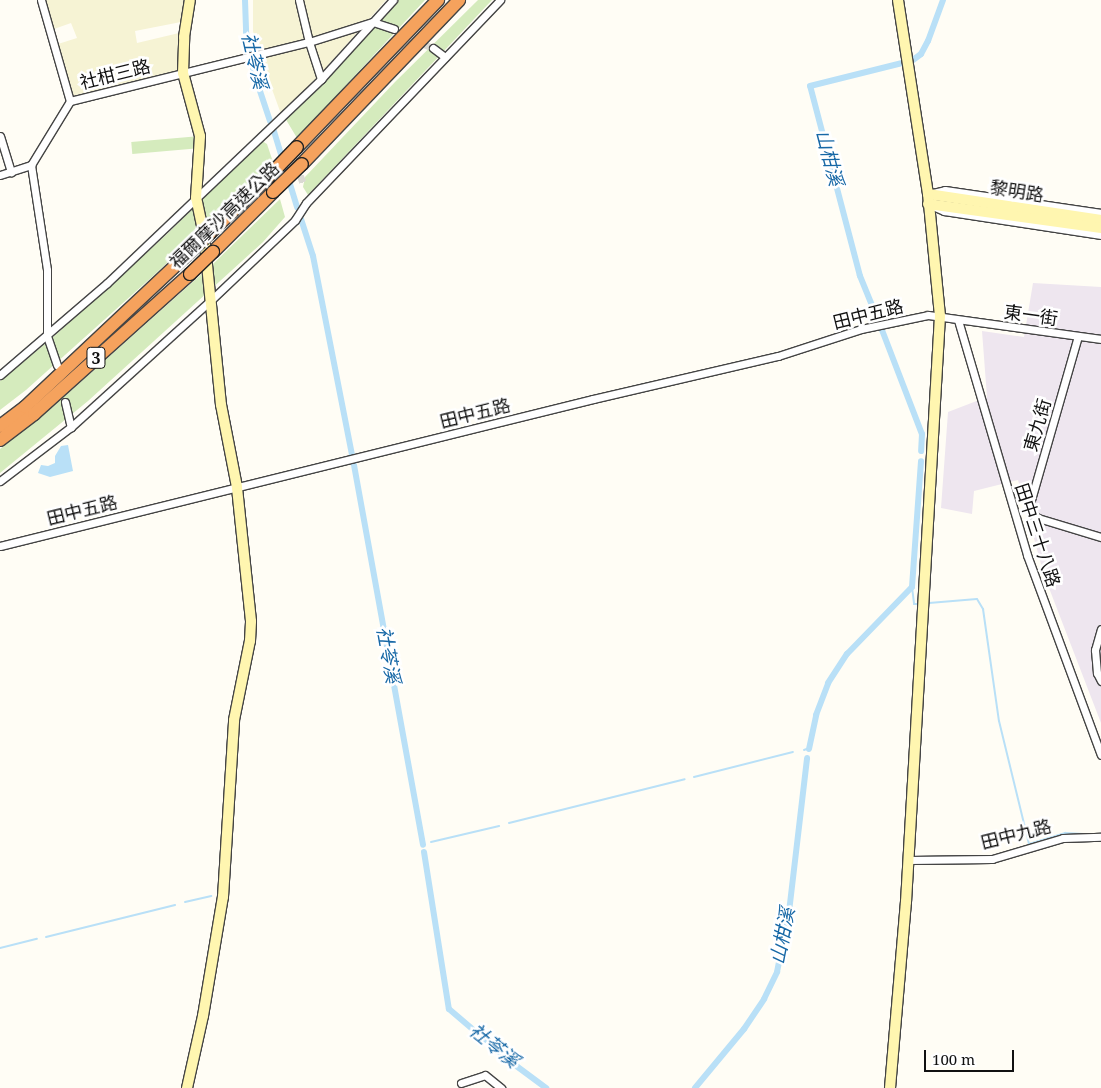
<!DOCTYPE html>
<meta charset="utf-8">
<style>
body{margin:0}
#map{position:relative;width:1101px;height:1088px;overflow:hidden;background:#fffdf5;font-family:"Noto Serif","Noto Sans TC",serif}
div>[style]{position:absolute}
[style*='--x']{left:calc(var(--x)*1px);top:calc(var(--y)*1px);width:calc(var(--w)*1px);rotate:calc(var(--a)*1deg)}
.industrial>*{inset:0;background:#eee6ef}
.farmland>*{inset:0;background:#f6f3d4}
.green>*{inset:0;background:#d5ebbd;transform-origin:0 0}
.water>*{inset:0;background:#b9e0f7}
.stream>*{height:2px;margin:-1px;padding:0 1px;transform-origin:1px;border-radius:1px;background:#b9e0f7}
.canal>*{height:6px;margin:-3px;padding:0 3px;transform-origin:3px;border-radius:3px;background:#b9e0f7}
.street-tunnel>*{height:7px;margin-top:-3.5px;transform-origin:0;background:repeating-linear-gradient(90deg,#dbdad3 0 7px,transparent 0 10.5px)}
.roads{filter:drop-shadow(1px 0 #444) drop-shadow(-1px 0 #444) drop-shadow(0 1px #444) drop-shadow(0 -1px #444)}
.street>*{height:7px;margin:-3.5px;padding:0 3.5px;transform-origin:3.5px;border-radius:3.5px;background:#fff}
.secondary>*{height:10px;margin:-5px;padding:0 5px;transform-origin:5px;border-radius:5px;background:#fff6b0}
.highway>*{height:12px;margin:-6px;padding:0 6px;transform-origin:6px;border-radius:6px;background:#f5a25d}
.bridges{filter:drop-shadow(1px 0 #222) drop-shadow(-1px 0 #222) drop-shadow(0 1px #222) drop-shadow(0 -1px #222)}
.highway-bridge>*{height:12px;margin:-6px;padding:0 6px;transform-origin:6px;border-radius:6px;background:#f5a25d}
span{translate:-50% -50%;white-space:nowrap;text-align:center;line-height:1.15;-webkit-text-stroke:5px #fff;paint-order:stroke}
.shield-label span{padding:1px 4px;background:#fff;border:1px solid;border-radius:4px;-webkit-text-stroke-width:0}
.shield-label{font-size:16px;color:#111;font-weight:700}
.street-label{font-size:18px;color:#111}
.water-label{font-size:19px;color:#1768a6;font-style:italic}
.scale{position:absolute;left:924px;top:1050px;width:90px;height:22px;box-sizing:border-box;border:2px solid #111;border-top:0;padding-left:6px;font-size:15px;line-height:18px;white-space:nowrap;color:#111;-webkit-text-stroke:4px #fff;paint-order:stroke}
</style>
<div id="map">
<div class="industrial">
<div style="clip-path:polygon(1033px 283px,1101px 287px,1101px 723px,1044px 575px,1018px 480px,974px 491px,972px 514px,941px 508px,948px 412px,987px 397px,982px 331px,1024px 337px)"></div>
</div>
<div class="farmland">
<div style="clip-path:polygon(46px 0,186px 0,181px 22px,135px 31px,137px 43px,179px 33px,179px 70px,72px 96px,58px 44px,77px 38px,71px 23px,54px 29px)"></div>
<div style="clip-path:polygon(253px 0,386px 0,322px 72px,281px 114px,256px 45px,253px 31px)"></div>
</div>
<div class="green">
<div style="clip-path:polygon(396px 0,425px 0,297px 138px,285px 118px,326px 79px)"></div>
<div style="clip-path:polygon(478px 0,492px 0,308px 195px,303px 187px,305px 177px,395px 82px)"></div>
<div style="left:200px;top:136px;width:12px;height:69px;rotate:85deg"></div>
<div style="clip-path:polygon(262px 141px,267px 144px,273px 162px,153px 276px,26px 390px,0 410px,0 381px,51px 339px,165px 236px)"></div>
<div style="clip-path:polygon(280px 199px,285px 217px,263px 242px,88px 401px,0 473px,0 449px,55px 405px,214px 263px)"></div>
</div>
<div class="water">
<div style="clip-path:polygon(68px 445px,73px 471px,50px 477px,38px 473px,41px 465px,48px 466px,55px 463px,55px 456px,61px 446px)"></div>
</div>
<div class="stream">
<div style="--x:912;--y:587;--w:17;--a:83"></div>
<div style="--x:914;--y:604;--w:4;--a:0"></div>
<div style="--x:929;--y:603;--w:48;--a:-4.8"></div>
<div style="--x:977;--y:599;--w:12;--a:59"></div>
<div style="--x:983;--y:609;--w:113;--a:81.9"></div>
<div style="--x:999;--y:721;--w:127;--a:76.3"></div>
<div style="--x:1029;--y:844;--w:38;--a:-17"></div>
<div style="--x:1065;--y:833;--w:18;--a:3"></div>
<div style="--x:804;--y:750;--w:5;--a:-22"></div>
<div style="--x:694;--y:777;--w:102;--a:-14.2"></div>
<div style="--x:509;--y:823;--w:181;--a:-14"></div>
<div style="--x:431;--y:842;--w:70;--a:-13.2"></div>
<div style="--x:422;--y:845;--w:1;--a:0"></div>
<div style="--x:185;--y:902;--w:27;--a:-13"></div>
<div style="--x:46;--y:937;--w:133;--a:-13.9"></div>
<div style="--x:0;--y:948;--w:38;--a:-14"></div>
</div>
<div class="canal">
<div style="--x:245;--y:0;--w:32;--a:88"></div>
<div style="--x:246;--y:32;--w:42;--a:79"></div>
<div style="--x:254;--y:73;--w:51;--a:71.6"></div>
<div style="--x:913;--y:60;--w:10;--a:-37"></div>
<div style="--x:921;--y:54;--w:15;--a:-62"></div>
<div style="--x:928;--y:41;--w:44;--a:-69.9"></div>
<div style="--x:273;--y:128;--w:83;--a:73.1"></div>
<div style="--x:301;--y:219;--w:39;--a:72"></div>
<div style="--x:313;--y:256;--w:202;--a:78.9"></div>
<div style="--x:878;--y:320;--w:48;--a:-112.2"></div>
<div style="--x:860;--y:276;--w:196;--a:-104.7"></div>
<div style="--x:810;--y:86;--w:95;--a:-14"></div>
<div style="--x:882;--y:330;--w:111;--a:69"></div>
<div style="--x:922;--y:434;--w:17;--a:93"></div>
<div style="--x:354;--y:465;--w:386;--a:79.7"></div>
<div style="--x:809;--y:749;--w:35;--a:-78"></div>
<div style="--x:816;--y:715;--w:34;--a:-69"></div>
<div style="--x:828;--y:683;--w:35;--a:-57"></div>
<div style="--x:847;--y:654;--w:93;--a:-45.9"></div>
<div style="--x:912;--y:587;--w:126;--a:-85.9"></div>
<div style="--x:424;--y:852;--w:159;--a:81"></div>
<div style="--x:449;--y:1009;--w:82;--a:40.5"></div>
<div style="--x:511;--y:1062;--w:44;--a:36.6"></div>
<div style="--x:695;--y:1088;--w:77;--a:-50.3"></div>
<div style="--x:744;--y:1029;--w:36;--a:-56"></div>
<div style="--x:764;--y:999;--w:30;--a:-64"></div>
<div style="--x:777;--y:972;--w:61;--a:-78.7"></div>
<div style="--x:789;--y:912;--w:155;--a:-83.3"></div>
</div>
<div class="street-tunnel">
<div style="--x:404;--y:34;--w:32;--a:26"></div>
<div style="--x:289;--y:146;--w:40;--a:69"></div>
</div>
<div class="roads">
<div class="street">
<div style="--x:41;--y:0;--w:105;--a:74"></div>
<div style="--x:299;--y:0;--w:43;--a:76.6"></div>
<div style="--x:309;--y:42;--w:39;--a:72"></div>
<div style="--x:433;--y:48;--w:15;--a:37"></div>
<div style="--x:0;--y:136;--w:38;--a:73"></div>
<div style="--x:31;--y:165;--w:106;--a:81.3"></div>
<div style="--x:47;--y:270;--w:66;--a:90"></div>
<div style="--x:47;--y:336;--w:31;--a:71"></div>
<div style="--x:0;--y:175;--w:33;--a:-18"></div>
<div style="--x:31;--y:165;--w:75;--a:-58.6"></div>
<div style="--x:70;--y:101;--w:246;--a:-13.9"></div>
<div style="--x:309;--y:42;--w:67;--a:-17.4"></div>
<div style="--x:373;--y:22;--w:22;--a:18"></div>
<div style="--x:933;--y:193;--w:12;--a:-14"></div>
<div style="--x:945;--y:190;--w:158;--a:8.4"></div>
<div style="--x:935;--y:207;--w:10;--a:24"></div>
<div style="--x:944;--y:211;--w:159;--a:8.7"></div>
<div style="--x:958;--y:320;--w:245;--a:73.6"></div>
<div style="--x:1027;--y:555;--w:213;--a:69.7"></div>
<div style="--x:1078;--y:336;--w:178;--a:106"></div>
<div style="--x:1029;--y:507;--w:8;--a:67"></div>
<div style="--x:1032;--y:514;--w:7;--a:34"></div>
<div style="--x:1038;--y:518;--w:66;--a:16.8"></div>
<div style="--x:0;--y:375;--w:141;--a:-40.7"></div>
<div style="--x:107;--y:283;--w:296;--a:-43.6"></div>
<div style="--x:321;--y:79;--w:107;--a:-47.7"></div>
<div style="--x:65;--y:402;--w:26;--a:77"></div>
<div style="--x:0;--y:481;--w:89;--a:-37.3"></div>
<div style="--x:71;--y:427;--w:186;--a:-42.2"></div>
<div style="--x:209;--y:302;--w:119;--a:-43.6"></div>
<div style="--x:295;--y:220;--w:20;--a:-57"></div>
<div style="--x:306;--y:203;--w:281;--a:-46.3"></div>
<div style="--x:0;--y:546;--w:611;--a:-13.92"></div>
<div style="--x:593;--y:399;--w:190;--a:-13.1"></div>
<div style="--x:778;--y:356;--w:87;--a:-18"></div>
<div style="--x:861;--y:329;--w:68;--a:-11.8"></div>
<div style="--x:928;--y:315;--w:175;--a:7.9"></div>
<div style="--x:1101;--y:629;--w:22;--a:106"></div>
<div style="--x:1095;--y:650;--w:23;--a:85"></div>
<div style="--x:1097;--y:673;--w:9;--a:63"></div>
<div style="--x:909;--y:860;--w:83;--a:-0.7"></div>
<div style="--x:992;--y:859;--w:74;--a:-16.5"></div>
<div style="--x:1063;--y:838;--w:38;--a:-2"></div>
<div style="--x:461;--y:1083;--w:25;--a:-18"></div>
<div style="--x:485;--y:1075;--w:21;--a:39"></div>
</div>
<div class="secondary">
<div style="--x:928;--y:194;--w:175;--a:8.5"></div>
<div style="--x:928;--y:204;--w:175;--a:7.9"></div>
<div style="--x:187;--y:1088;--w:74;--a:-77.5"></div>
<div style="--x:203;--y:1016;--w:121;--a:-80.5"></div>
<div style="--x:223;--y:897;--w:177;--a:-86.4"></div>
<div style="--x:234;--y:720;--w:81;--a:-78.6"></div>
<div style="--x:250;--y:641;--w:20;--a:-87"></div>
<div style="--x:251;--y:621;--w:135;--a:-96"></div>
<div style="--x:237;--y:487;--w:84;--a:-101"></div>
<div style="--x:221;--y:405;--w:171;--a:-95.7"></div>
<div style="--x:204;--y:235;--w:38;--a:-102"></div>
<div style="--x:196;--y:198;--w:62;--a:-86.3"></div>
<div style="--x:200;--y:136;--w:65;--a:-105.1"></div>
<div style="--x:183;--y:73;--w:36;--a:-88"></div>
<div style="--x:184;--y:37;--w:37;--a:-81"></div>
<div style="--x:890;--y:1088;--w:187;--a:-85.1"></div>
<div style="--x:906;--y:902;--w:587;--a:-86.68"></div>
<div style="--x:940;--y:316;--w:123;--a:-95.6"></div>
<div style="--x:928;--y:194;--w:196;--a:-98.8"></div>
</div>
<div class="highway">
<div style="--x:297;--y:147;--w:204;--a:-46.2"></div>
<div style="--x:302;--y:164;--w:227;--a:-46.2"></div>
<div style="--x:210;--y:233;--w:82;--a:-44"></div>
<div style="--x:213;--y:252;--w:85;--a:-45"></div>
<div style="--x:0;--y:426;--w:31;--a:-37"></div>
<div style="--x:25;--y:407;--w:221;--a:-43.2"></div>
<div style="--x:0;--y:440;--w:43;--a:-37.4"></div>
<div style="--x:34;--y:414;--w:210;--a:-41.9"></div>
</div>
</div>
<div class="bridges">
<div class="highway-bridge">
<div style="--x:269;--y:176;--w:40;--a:-46"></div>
<div style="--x:273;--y:192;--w:40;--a:-44"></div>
<div style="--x:186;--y:256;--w:33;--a:-44"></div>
<div style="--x:190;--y:274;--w:32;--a:-44"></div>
</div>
</div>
<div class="shield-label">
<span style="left:96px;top:358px">3</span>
</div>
<div class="street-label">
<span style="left:115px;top:74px;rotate:-14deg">社柑三路</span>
<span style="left:1017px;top:191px;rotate:9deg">黎明路</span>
<span style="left:224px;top:215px;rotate:-44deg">福爾摩沙高速公路</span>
<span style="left:868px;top:314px;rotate:-14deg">田中五路</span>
<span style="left:1031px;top:315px;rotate:8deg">東一街</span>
<span style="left:475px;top:413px;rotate:-14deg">田中五路</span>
<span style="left:1037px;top:425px;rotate:-74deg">東九街</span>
<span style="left:82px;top:510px;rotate:-14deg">田中五路</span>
<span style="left:1038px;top:535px;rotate:72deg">田中三十八路</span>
<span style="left:1016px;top:834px;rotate:-14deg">田中九路</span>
</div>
<div class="water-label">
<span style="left:254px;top:61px;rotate:77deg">社苓溪</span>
<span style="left:829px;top:158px;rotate:75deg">山柑溪</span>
<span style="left:388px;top:655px;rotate:80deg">社苓溪</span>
<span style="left:783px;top:936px;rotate:-79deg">山柑溪</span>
<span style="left:494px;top:1046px;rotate:39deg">社苓溪</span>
</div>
<div class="scale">100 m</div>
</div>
